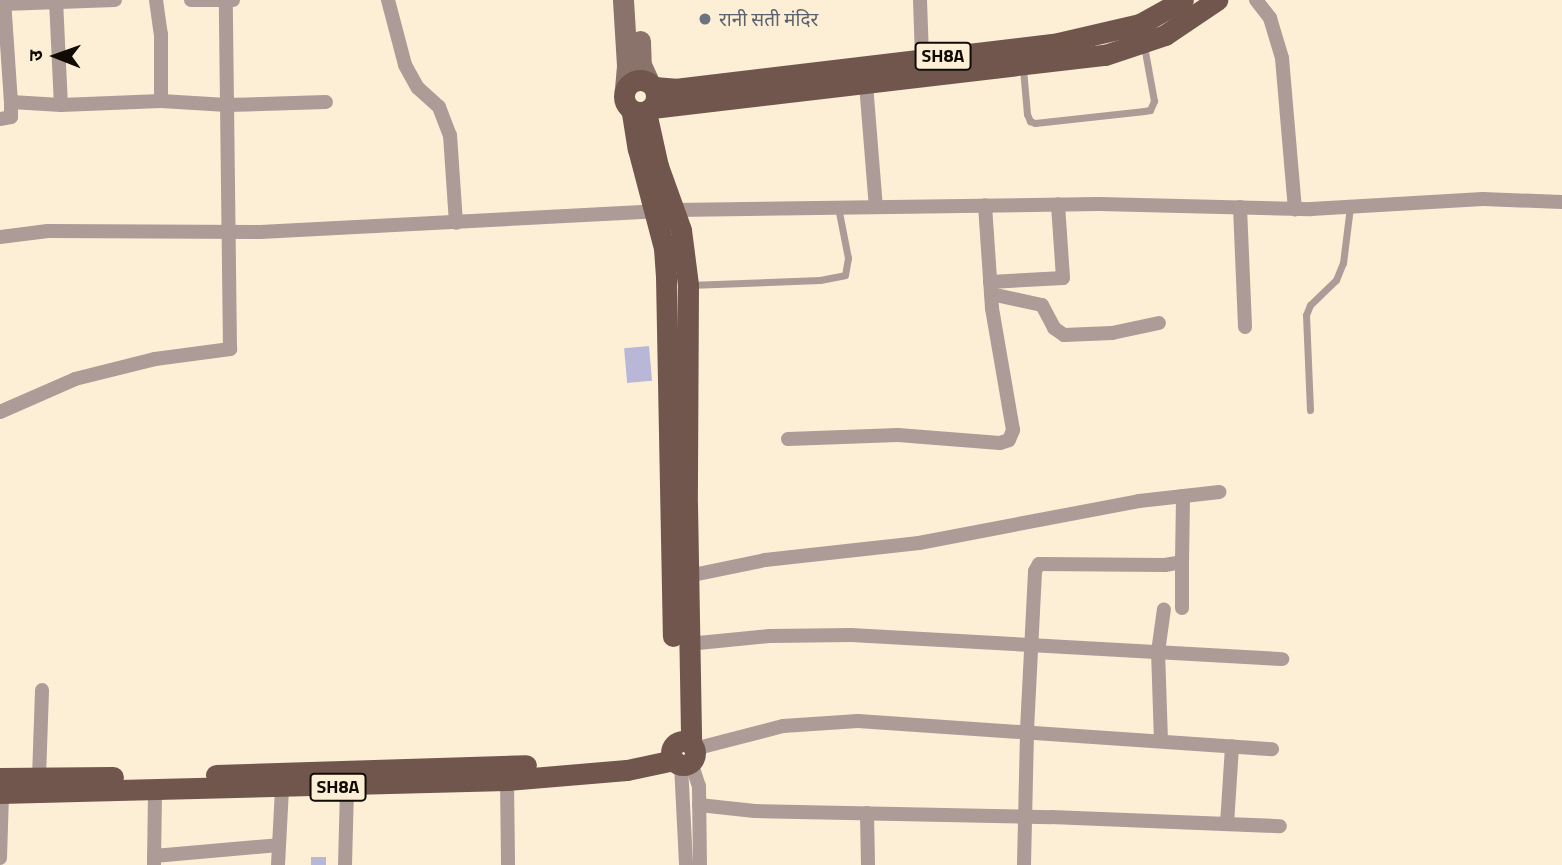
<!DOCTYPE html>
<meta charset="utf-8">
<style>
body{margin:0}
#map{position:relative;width:1562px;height:865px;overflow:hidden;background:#fcefd6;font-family:"Titillium Web","Noto Sans Devanagari",sans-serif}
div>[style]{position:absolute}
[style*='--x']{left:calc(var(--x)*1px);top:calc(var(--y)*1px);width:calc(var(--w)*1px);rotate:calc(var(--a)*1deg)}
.building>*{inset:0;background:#b9b7d7;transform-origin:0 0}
.lane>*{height:7px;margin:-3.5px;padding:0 3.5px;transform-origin:3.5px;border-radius:3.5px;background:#ac9b96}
.street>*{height:14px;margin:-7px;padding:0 7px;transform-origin:7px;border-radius:7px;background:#ac9b96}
.secondary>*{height:21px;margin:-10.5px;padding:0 10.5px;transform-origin:10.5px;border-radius:10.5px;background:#8a736b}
.primary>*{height:21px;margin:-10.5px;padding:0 10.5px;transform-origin:10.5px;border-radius:10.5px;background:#71564d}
.primary>.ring{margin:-10.5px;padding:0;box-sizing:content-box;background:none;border:21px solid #71564d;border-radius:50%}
.dots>*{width:19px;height:19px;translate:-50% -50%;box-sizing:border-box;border:4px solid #fcefd6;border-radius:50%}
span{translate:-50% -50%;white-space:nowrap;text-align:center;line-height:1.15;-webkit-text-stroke:5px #fcefd6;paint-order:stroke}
.shield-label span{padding:2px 5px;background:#fcefd6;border:2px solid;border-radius:5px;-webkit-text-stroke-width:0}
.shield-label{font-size:18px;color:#110c03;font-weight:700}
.worship-label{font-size:19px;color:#5b616d}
.left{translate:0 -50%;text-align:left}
.north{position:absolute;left:21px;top:21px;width:70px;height:70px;-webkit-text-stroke:5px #fcefd6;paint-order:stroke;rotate:271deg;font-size:19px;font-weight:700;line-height:28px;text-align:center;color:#110c03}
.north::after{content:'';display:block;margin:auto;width:24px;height:32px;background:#110c03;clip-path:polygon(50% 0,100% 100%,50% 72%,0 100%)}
</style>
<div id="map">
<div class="building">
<div style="left:649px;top:346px;width:35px;height:25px;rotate:85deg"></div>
<div style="left:326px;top:857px;width:8px;height:15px;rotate:90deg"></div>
</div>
<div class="lane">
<div style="--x:1023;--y:69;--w:45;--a:84.9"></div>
<div style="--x:1027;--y:114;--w:8;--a:67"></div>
<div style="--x:1030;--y:121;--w:5;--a:22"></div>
<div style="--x:1035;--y:123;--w:110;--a:-6.3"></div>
<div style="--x:1144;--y:111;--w:6;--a:-9"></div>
<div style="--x:1150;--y:110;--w:10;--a:-66"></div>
<div style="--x:1154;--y:101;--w:56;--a:-100.3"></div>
<div style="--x:689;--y:285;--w:131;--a:-2.2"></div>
<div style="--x:820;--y:280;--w:25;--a:-11"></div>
<div style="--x:845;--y:275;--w:17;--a:-80"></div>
<div style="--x:848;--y:258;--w:52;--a:-101.1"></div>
<div style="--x:1310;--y:410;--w:95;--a:-92.4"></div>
<div style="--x:1306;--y:315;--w:11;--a:-68"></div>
<div style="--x:1310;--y:305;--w:36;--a:-44"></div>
<div style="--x:1336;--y:280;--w:18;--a:-68"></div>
<div style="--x:1343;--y:263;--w:56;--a:-82.9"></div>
</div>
<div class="street">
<div style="--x:4;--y:0;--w:102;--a:86.1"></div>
<div style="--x:11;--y:102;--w:50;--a:3.4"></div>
<div style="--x:61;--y:105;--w:100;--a:-2.3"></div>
<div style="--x:161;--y:101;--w:66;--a:3.5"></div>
<div style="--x:227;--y:105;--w:99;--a:-1.7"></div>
<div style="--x:56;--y:0;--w:105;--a:87.3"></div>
<div style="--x:156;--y:0;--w:34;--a:82"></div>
<div style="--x:161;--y:34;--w:67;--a:90"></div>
<div style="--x:191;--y:0;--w:42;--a:0"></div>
<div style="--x:388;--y:0;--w:67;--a:75.3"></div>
<div style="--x:405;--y:65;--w:26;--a:61"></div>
<div style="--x:418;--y:88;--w:28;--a:42"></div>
<div style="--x:439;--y:107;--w:30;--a:69"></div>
<div style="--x:450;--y:135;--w:88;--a:86.1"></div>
<div style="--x:920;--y:0;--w:58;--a:88"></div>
<div style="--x:1256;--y:0;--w:23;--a:52"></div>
<div style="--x:1270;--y:18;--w:42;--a:73.3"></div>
<div style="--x:1282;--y:58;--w:152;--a:85.1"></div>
<div style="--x:4;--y:4;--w:111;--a:-2.1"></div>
<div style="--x:866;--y:84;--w:123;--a:85.4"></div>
<div style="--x:0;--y:119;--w:11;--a:-10"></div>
<div style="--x:11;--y:117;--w:18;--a:-90"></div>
<div style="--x:1240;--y:207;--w:120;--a:87.6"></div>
<div style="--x:0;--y:237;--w:48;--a:-7.1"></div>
<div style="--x:48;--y:231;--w:212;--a:0.3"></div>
<div style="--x:260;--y:232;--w:416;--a:-3"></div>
<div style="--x:675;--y:210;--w:424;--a:-0.8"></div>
<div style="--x:1099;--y:204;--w:212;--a:1.4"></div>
<div style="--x:1311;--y:209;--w:172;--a:-3.3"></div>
<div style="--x:1483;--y:199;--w:79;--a:2.2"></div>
<div style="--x:990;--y:282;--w:73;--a:-3.1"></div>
<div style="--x:1063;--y:278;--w:74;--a:-93.9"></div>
<div style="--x:991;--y:294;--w:52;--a:12.2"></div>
<div style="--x:1042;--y:305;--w:26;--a:62"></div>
<div style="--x:1054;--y:328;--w:12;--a:35"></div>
<div style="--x:1064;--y:335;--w:48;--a:-2.4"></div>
<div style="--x:1112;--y:333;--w:48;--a:-12"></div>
<div style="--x:0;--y:412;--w:82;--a:-23.7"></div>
<div style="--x:75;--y:379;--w:82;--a:-14"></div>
<div style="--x:155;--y:359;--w:76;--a:-7.6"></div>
<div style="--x:230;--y:349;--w:349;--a:-90.7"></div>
<div style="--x:788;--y:439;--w:110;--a:-2.1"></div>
<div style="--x:898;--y:435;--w:102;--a:4.5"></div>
<div style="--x:1000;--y:443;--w:9;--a:-18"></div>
<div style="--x:1009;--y:440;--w:11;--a:-68"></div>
<div style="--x:1013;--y:430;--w:124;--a:-99.8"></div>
<div style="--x:992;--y:308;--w:103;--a:-93.9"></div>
<div style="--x:1182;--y:562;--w:66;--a:-89.1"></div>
<div style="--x:688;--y:576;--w:79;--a:-11.7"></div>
<div style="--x:765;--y:560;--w:155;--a:-6.3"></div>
<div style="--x:919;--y:543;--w:224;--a:-10.8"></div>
<div style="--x:1139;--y:501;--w:81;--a:-6.4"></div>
<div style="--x:688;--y:644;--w:82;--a:-5.6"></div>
<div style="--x:770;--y:636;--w:81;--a:-0.7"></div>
<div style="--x:851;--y:635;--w:432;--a:3.2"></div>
<div style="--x:1161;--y:741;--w:89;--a:-91.9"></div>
<div style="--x:1158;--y:652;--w:43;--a:-82.1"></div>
<div style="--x:694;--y:749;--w:92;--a:-14.5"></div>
<div style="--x:783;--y:726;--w:75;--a:-3.8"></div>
<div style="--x:858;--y:721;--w:415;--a:3.9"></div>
<div style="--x:691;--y:762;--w:25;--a:72"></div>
<div style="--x:699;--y:786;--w:79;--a:89.3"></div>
<div style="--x:681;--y:765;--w:100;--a:87.1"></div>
<div style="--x:39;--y:777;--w:87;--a:-88"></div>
<div style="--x:507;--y:780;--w:85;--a:89.3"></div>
<div style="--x:699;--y:805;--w:56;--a:6.1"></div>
<div style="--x:755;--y:811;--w:296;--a:1.2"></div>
<div style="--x:1051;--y:817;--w:229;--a:2.3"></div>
<div style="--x:867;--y:813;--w:52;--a:88.9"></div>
<div style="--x:1227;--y:824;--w:78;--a:-86.3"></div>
<div style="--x:154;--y:856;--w:125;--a:-5"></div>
<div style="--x:0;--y:858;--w:65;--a:-88.2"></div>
<div style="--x:154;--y:864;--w:74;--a:-89.2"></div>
<div style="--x:278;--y:865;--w:77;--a:-87"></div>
<div style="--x:345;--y:865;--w:78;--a:-88.5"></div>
<div style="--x:1024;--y:865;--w:135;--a:-88.7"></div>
<div style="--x:1027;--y:730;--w:159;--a:-87.1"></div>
<div style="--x:1035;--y:571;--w:8;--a:-60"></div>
<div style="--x:1039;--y:564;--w:126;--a:0.5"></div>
<div style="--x:1165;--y:565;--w:17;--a:-10"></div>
<div style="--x:1182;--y:562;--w:46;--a:90"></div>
</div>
<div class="secondary">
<div style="--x:623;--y:0;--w:66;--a:86.5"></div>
<div style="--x:627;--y:66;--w:25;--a:95"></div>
<div style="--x:640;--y:41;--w:24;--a:88"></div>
<div style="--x:641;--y:65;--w:19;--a:65"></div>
</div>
<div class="primary">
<div class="ring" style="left:624px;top:80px;width:11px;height:11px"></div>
<div style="--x:654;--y:87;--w:21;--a:5"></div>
<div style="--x:675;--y:89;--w:386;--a:-6.8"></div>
<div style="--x:1058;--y:43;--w:84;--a:-13"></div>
<div style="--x:1140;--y:24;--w:49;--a:-29.2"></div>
<div style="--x:652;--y:108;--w:456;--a:-6.7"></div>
<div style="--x:1105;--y:55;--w:63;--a:-18.4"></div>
<div style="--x:1165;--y:35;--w:63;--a:-33.9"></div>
<div style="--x:646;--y:112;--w:55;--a:77.5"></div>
<div style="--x:658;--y:166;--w:68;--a:70.2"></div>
<div style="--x:681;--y:230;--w:55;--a:82.7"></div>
<div style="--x:688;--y:285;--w:219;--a:90.3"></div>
<div style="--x:687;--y:504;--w:240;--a:89"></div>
<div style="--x:632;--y:113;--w:36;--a:81"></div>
<div style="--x:638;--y:149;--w:102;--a:75.3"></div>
<div style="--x:664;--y:248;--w:29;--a:86"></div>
<div style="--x:666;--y:277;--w:359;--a:88.9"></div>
<div class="ring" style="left:671px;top:741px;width:3px;height:3px"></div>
<div style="--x:216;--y:775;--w:310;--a:-1.8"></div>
<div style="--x:0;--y:778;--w:113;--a:-0.5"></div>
<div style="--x:0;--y:793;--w:507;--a:-1.47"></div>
<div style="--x:507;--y:780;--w:120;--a:-4.8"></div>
<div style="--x:627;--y:770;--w:48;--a:-12"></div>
</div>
<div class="dots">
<div style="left:705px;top:19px;background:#6b7280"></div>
</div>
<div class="shield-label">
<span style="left:943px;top:56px">SH8A</span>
<span style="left:338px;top:787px">SH8A</span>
</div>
<div class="worship-label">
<span class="left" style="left:719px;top:19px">रानी सती मंदिर</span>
</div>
<div class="north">उ</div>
</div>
